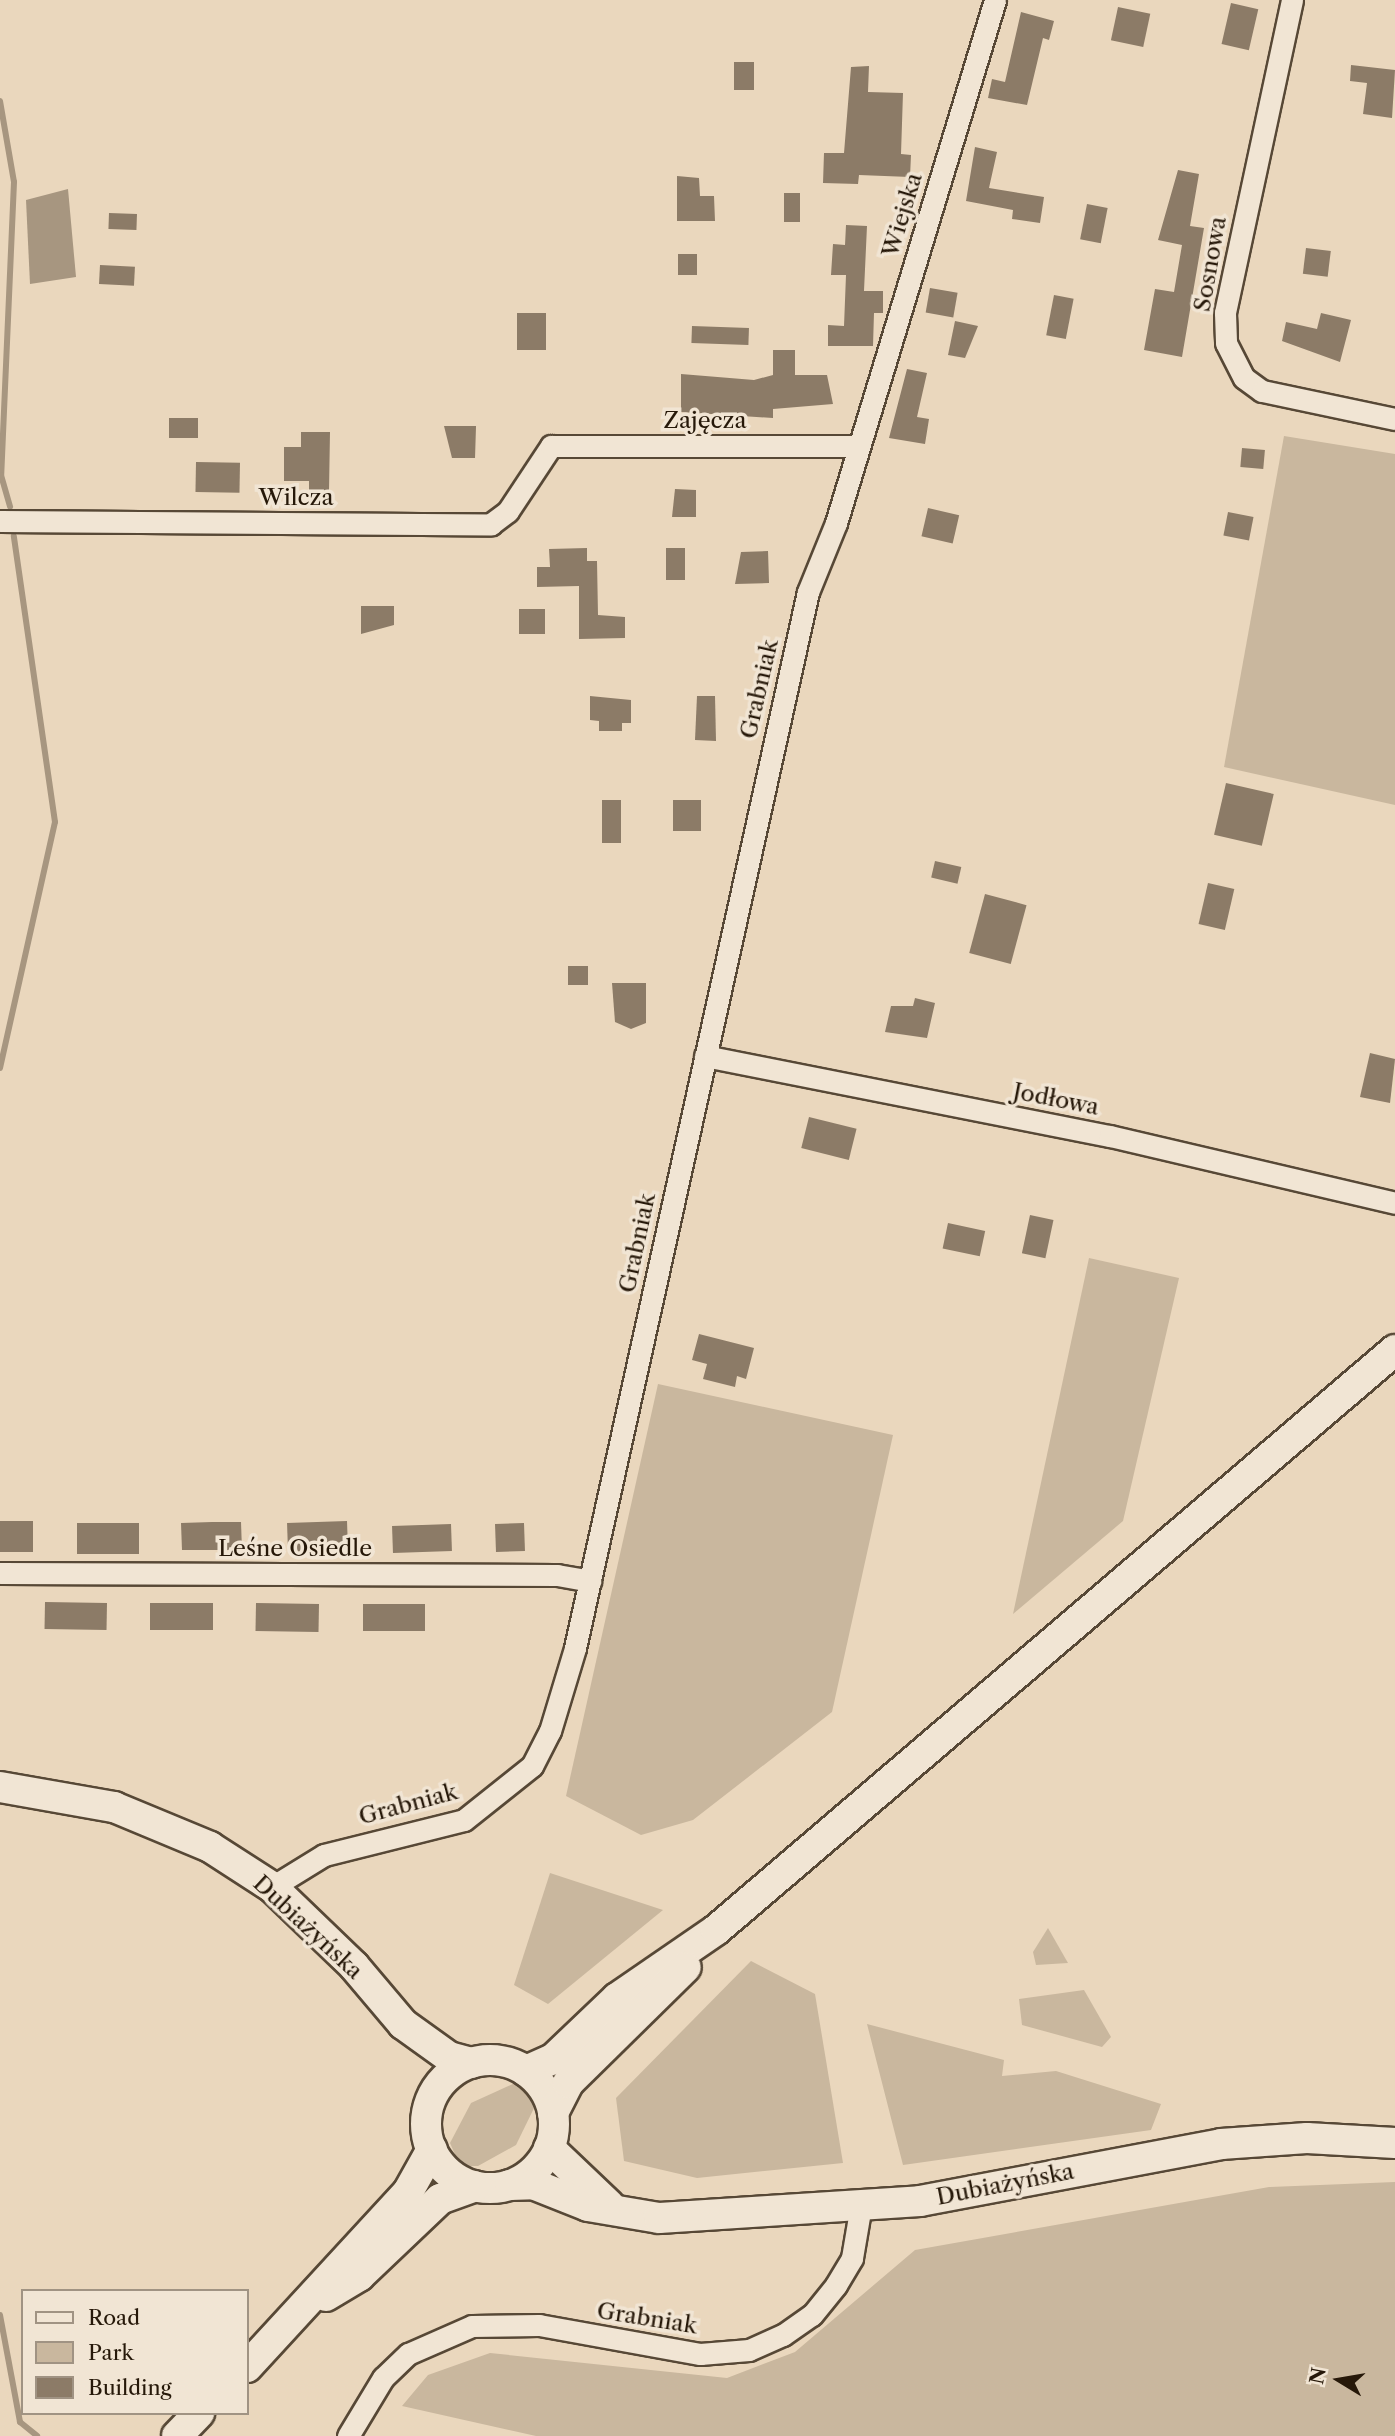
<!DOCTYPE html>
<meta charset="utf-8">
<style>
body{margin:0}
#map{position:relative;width:1395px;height:2436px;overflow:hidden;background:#ead7bd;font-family:"Libre Caslon Text",serif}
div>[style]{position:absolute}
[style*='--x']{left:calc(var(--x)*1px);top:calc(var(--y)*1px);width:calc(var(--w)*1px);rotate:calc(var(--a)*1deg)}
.green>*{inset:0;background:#c9b79e}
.water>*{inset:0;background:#a79680}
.stream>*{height:6px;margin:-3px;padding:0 3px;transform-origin:3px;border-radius:3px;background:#a79680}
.building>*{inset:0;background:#8c7b67;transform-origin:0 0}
.roads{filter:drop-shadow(2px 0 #574836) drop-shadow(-2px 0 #574836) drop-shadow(0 2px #574836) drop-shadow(0 -2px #574836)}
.street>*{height:21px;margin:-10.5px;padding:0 10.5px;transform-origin:10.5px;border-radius:10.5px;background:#f1e5d4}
.secondary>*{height:30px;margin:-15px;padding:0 15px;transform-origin:15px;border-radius:15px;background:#f1e5d4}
.secondary>.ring{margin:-15px;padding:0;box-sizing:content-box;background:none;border:30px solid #f1e5d4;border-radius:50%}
span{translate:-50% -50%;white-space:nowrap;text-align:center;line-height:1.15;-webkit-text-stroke:7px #f1e5d4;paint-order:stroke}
.street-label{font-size:23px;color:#261809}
.legend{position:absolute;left:21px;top:2289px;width:228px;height:126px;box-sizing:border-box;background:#f1e5d4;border:2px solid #a09383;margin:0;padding:9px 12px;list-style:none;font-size:21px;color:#261809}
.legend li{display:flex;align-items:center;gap:14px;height:35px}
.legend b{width:35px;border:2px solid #a09383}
.north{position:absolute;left:1304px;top:2345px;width:70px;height:70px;-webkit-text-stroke:5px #f1e5d4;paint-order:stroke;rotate:281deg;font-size:19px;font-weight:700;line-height:28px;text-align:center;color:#261809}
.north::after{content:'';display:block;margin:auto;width:24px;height:32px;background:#261809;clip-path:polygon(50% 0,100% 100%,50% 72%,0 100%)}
</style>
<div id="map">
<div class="green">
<div style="clip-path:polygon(1284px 436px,1395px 454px,1395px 805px,1224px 767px)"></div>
<div style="clip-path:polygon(1089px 1258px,1179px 1278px,1123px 1521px,1013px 1614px)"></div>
<div style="clip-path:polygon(658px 1384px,893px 1435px,832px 1712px,693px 1820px,641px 1835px,566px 1796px)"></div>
<div style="clip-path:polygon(550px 1873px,663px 1910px,548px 2004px,514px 1985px)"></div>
<div style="clip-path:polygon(1048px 1928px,1068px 1963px,1036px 1965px,1033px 1952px)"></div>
<div style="clip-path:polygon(751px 1961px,815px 1994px,843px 2163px,697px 2178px,624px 2161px,616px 2098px)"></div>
<div style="clip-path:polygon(1084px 1990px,1111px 2037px,1102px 2047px,1022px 2025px,1019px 1999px)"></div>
<div style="clip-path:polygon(867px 2024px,1004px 2060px,1002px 2076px,1056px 2071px,1161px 2104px,1151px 2130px,903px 2165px)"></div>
<div style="clip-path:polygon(515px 2083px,536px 2104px,516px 2145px,478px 2166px,460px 2166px,450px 2143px,471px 2103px)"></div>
<div style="clip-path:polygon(1395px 2182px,1395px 2436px,536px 2436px,402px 2406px,428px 2375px,490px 2353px,727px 2378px,795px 2352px,915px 2250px,1269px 2187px)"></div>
</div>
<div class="water">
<div style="clip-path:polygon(68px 189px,76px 277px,30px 284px,26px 200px)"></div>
</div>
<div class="stream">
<div style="--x:0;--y:101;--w:82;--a:80.2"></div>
<div style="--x:14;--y:182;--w:293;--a:92.5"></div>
<div style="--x:1;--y:475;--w:33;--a:74"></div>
<div style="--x:0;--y:1068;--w:252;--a:-77.4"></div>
<div style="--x:55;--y:822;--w:289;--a:-98.2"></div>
<div style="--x:0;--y:2315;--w:109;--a:79.4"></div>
<div style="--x:20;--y:2422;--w:22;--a:39"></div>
</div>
<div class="building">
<div style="left:1231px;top:3px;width:28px;height:42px;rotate:13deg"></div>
<div style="left:1118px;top:7px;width:33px;height:34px;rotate:12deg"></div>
<div style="clip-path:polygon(1021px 12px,1054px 21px,1049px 40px,1043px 38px,1027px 105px,988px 98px,992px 79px,1005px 82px)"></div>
<div style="left:734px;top:62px;width:20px;height:28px"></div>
<div style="clip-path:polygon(1351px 65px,1395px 70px,1392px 118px,1363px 114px,1367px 83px,1350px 81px)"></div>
<div style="clip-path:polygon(869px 66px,868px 92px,903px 93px,901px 154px,911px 155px,910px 177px,859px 175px,858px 184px,823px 183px,824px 153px,844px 153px,851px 67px)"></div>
<div style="clip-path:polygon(975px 147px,997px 152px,989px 188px,1044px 197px,1040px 223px,1012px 219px,1013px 210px,966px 201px)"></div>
<div style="clip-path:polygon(1178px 170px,1199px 174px,1190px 226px,1204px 228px,1182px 357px,1144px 350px,1155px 289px,1174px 292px,1182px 245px,1158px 240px)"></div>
<div style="clip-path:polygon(677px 176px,699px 178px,700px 196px,714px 196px,715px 221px,677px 221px)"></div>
<div style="left:784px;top:193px;width:16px;height:29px"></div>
<div style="left:1087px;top:204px;width:21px;height:36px;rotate:11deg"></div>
<div style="left:109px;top:213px;width:28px;height:16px;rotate:2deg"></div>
<div style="clip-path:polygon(846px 225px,867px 226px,864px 291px,883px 291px,883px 313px,874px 313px,873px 346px,828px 346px,828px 325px,844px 326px,846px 275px,831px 275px,833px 244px,845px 245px)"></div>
<div style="left:1306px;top:248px;width:25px;height:26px;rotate:7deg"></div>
<div style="left:678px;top:254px;width:19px;height:21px"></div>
<div style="left:100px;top:265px;width:35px;height:19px;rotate:3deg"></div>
<div style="left:930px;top:288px;width:28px;height:25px;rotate:10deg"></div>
<div style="left:1054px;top:295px;width:20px;height:41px;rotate:11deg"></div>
<div style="left:517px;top:313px;width:29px;height:37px"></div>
<div style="clip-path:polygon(1321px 313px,1351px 320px,1340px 362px,1282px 341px,1286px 322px,1317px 329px)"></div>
<div style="clip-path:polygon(955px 321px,978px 326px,965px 358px,948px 355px)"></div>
<div style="left:692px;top:326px;width:57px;height:17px;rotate:2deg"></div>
<div style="clip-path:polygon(773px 350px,795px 350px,795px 375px,827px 375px,833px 404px,773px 409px,773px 418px,681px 412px,681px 374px,754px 380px,773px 375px)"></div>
<div style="clip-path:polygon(907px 369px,927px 373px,917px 417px,929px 419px,925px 444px,889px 438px)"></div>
<div style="left:169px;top:418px;width:29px;height:20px"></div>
<div style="clip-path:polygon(444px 426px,476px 426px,475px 458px,452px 458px)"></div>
<div style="clip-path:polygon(301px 432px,330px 432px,329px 491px,309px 490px,309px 481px,284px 481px,284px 447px,301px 447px)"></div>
<div style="left:1242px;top:448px;width:23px;height:19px;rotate:5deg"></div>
<div style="left:196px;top:462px;width:44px;height:30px;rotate:1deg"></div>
<div style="clip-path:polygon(675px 489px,696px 490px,696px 517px,672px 517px)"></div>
<div style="left:928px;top:508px;width:32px;height:29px;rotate:13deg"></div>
<div style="left:1228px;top:512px;width:26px;height:24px;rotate:11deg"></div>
<div style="clip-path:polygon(587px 548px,587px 561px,597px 561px,598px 615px,625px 617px,625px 638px,579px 639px,579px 586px,537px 587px,537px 567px,550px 567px,549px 549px)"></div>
<div style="left:666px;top:548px;width:19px;height:32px"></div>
<div style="clip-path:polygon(768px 551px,769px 583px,735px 584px,741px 552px)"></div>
<div style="clip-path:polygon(361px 606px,394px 606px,394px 625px,361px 634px)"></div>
<div style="left:519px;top:609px;width:26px;height:25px"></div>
<div style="clip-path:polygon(590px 696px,631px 700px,631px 723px,622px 723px,622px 731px,599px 731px,599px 721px,590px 720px)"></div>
<div style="clip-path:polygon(697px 696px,715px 696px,716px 741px,695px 740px)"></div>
<div style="left:1226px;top:783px;width:49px;height:53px;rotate:13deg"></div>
<div style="left:602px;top:800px;width:19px;height:43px"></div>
<div style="left:673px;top:800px;width:28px;height:31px"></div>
<div style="left:935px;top:861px;width:27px;height:17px;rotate:13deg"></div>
<div style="left:1208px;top:883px;width:27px;height:42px;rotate:13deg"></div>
<div style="left:985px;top:894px;width:43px;height:61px;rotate:15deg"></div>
<div style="left:568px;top:966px;width:20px;height:19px"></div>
<div style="clip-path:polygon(612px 983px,646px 983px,646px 1023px,631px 1029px,615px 1022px)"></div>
<div style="clip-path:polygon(915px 998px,935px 1003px,927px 1038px,885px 1032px,891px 1006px,913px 1006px)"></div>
<div style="clip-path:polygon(1370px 1053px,1395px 1059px,1390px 1103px,1360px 1097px)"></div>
<div style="left:809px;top:1117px;width:49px;height:32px;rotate:14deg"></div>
<div style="left:1030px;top:1215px;width:24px;height:39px;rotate:12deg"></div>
<div style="left:948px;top:1223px;width:38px;height:26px;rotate:12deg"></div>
<div style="clip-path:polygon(699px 1334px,754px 1348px,746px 1379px,737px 1376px,735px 1387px,703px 1379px,707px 1364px,692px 1360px)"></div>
<div style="left:0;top:1521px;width:33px;height:31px"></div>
<div style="left:347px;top:1521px;width:29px;height:60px;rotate:88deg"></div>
<div style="clip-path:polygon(212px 1522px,241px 1522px,242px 1550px,182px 1550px,181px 1523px)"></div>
<div style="left:77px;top:1523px;width:62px;height:31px"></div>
<div style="left:524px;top:1523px;width:28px;height:29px;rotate:88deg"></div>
<div style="left:451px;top:1524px;width:27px;height:59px;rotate:88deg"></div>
<div style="left:45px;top:1602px;width:62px;height:27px;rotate:1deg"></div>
<div style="left:150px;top:1603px;width:63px;height:27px"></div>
<div style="left:256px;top:1603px;width:63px;height:28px;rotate:1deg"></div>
<div style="left:363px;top:1604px;width:62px;height:27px"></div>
</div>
<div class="roads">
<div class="street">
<div style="--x:1292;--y:0;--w:320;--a:102.1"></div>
<div style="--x:1225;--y:313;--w:30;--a:88"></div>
<div style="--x:1226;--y:343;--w:39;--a:63"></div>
<div style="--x:1244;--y:378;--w:22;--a:36"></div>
<div style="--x:1262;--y:391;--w:136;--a:11.9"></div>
<div style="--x:0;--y:521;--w:491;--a:0.4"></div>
<div style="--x:491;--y:524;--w:21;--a:-37"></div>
<div style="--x:508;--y:511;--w:78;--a:-56.5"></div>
<div style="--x:551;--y:446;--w:308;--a:0"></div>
<div style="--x:705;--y:1056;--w:413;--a:11.2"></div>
<div style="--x:1110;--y:1136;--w:293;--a:13.2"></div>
<div style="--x:0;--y:1573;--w:557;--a:0.21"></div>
<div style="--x:557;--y:1575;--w:34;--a:10"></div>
<div style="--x:272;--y:1887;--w:61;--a:-31.6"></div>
<div style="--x:324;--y:1855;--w:144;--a:-14"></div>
<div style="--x:464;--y:1820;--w:87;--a:-38.5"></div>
<div style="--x:532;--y:1766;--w:39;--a:-63"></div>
<div style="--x:550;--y:1731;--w:87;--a:-73.2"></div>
<div style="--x:575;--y:1648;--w:1081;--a:-77.56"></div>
<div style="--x:808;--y:592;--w:74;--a:-67.9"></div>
<div style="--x:836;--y:523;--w:547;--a:-73.09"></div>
<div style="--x:348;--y:2436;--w:68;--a:-58.9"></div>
<div style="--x:383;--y:2378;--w:35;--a:-44"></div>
<div style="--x:408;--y:2354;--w:70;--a:-23.6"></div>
<div style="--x:472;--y:2326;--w:67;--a:-0.9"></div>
<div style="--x:539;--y:2325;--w:164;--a:10.2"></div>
<div style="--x:700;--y:2354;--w:49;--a:-4.7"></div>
<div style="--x:749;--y:2350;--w:37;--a:-24"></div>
<div style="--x:783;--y:2335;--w:35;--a:-35"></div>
<div style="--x:812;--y:2315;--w:38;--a:-51"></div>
<div style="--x:836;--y:2285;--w:31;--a:-59"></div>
<div style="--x:852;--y:2258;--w:54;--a:-80.4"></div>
</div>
<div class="secondary">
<div style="--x:0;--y:1787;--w:116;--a:10"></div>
<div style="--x:114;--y:1807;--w:104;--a:22.6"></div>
<div style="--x:210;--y:1847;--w:74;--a:32.8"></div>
<div style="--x:272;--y:1887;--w:114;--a:43.9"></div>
<div style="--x:354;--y:1966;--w:76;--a:49.8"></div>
<div style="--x:403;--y:2024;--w:57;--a:35.7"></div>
<div style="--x:449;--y:2057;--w:23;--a:15"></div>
<div class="ring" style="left:426px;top:2060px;width:98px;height:98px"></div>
<div style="--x:526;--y:2071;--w:30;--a:-24"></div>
<div style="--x:553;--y:2059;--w:88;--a:-43.6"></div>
<div style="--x:617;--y:1998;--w:120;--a:-34.5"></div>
<div style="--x:716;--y:1930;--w:893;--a:-40.5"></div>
<div style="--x:553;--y:2113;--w:34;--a:-63"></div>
<div style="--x:568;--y:2083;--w:165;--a:-44.5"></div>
<div style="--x:549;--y:2148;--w:83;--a:43.5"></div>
<div style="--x:510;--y:2185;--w:23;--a:-2"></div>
<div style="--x:533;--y:2184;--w:59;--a:21.8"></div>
<div style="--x:588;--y:2206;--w:72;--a:9.6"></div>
<div style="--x:659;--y:2218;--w:262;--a:-3.7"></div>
<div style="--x:920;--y:2201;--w:306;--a:-10.7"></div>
<div style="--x:1221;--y:2144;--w:86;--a:-4"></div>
<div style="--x:1307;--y:2138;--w:88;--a:3.3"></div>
<div style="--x:326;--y:2296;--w:39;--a:-31"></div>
<div style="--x:359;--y:2276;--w:112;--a:-43.5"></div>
<div style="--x:440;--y:2199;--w:37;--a:-20"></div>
<div style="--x:247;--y:2367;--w:238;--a:-47.4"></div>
<div style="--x:408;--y:2192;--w:49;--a:-60.8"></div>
<div style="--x:177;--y:2436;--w:32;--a:-46"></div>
</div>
</div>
<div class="street-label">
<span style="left:902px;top:215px;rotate:-73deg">Wiejska</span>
<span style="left:1210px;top:264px;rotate:-80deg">Sosnowa</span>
<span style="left:705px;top:420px">Zajęcza</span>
<span style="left:296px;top:497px">Wilcza</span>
<span style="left:759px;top:689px;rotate:-77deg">Grabniak</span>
<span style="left:1056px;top:1099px;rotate:11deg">Jodłowa</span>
<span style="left:637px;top:1243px;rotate:-78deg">Grabniak</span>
<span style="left:295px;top:1548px">Leśne Osiedle</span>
<span style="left:408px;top:1804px;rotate:-15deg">Grabniak</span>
<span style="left:308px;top:1927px;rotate:43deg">Dubiażyńska</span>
<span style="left:1005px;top:2184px;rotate:-11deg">Dubiażyńska</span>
<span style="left:647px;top:2318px;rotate:9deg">Grabniak</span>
</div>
<ul class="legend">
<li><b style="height:9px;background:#f1e5d4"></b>Road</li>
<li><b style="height:19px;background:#c9b79e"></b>Park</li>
<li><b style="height:19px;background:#8c7b67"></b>Building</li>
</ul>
<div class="north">N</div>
</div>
